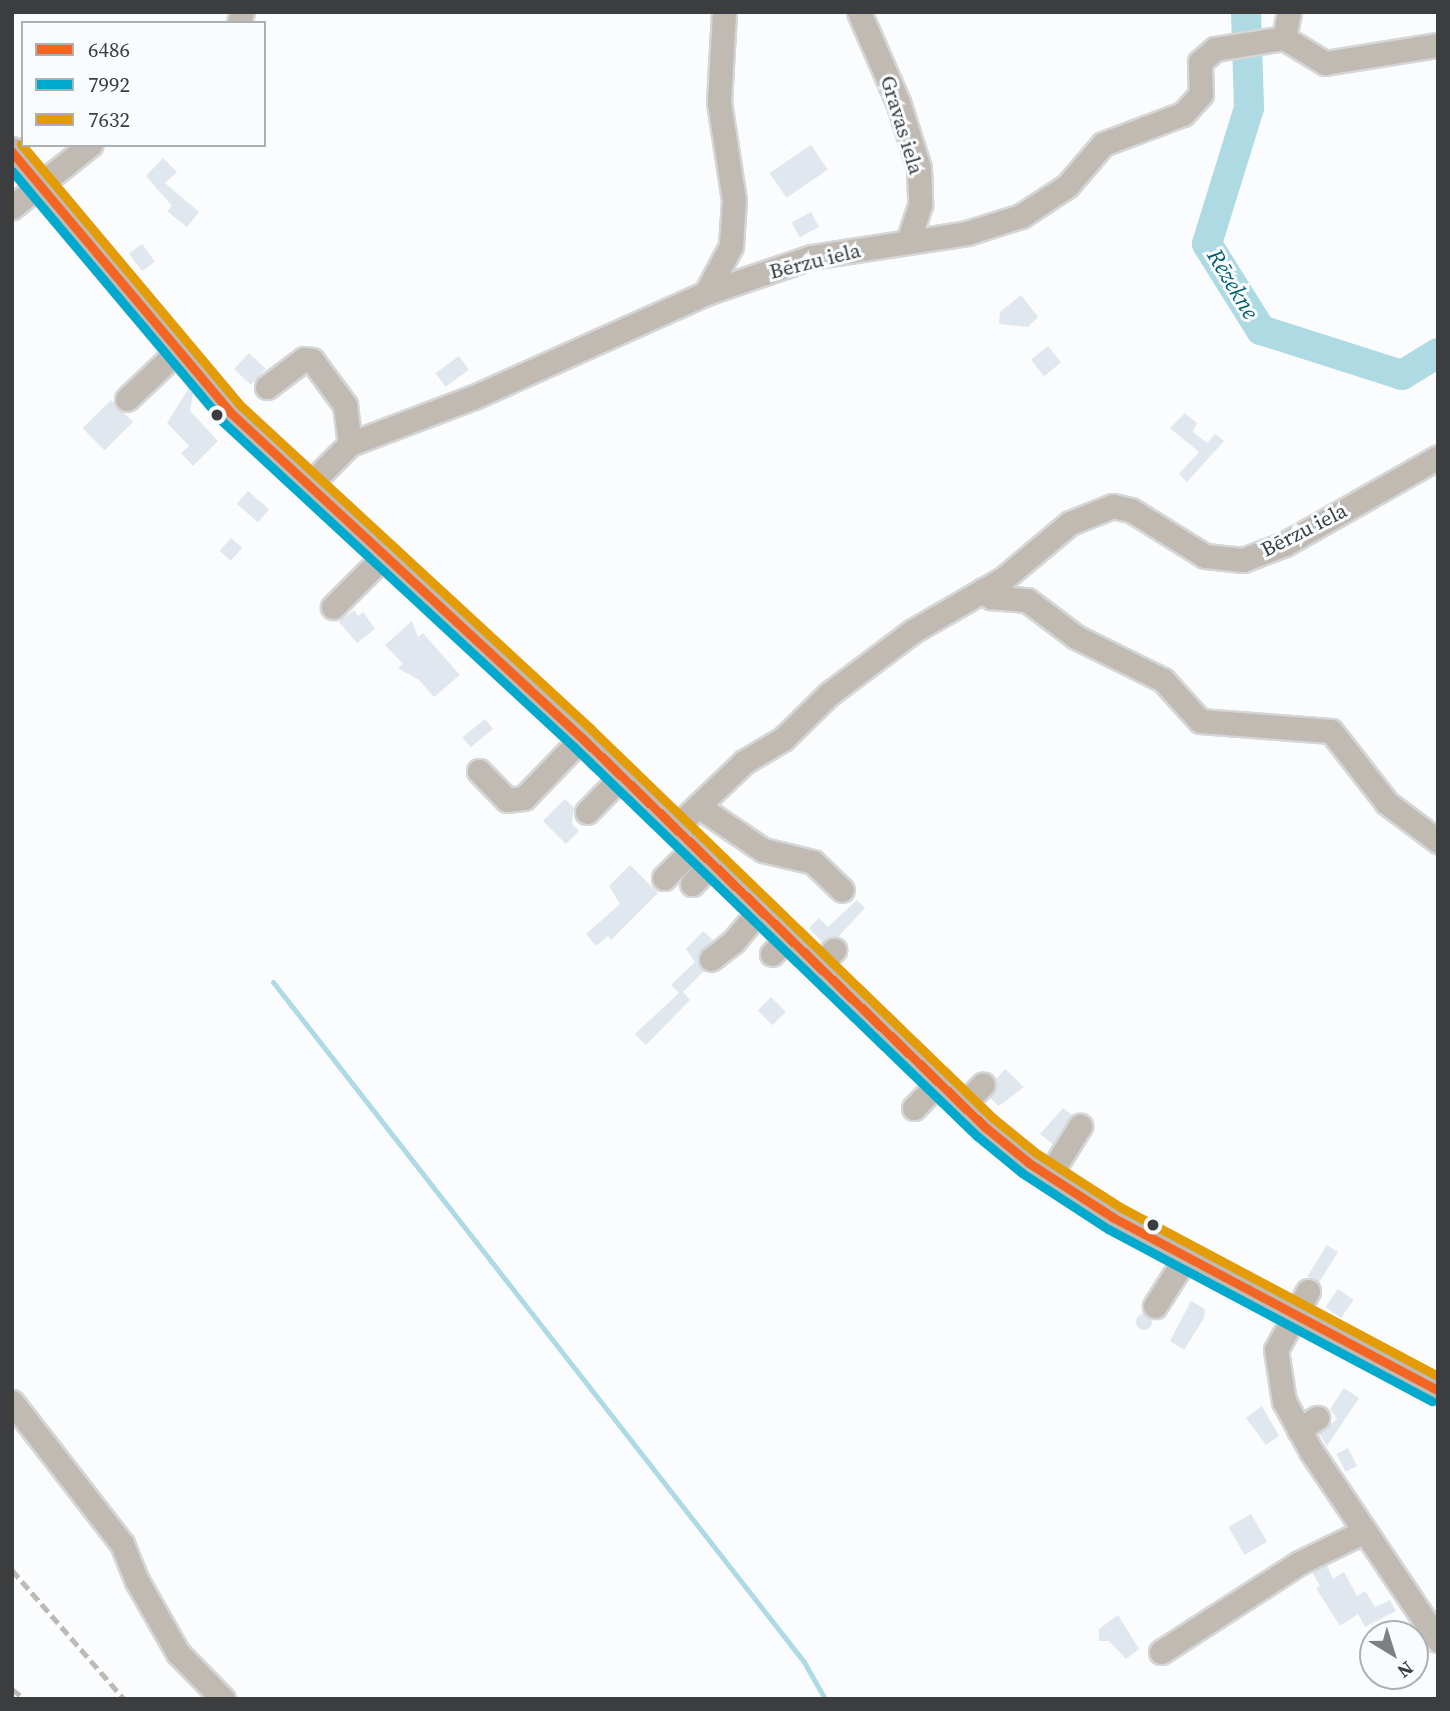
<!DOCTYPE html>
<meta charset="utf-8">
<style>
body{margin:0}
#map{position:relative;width:1450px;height:1711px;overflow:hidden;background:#fafcfe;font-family:"Source Serif 4",serif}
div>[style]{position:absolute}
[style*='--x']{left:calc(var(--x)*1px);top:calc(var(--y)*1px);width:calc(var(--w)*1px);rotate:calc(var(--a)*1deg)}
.stream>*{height:5px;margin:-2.5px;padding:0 2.5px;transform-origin:2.5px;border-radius:2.5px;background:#aedae4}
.river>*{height:30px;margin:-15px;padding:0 15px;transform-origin:15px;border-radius:15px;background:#aedae4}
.building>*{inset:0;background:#e0e7ef;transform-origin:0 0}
.round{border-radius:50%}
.roads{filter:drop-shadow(2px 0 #d5d6d7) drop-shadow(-2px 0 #d5d6d7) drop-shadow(0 2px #d5d6d7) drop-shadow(0 -2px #d5d6d7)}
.minor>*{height:23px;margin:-11.5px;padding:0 11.5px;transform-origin:11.5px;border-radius:11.5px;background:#c0bab2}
.major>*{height:28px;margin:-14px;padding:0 14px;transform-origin:14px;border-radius:14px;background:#bfbab2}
.rail>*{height:5px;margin-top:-2.5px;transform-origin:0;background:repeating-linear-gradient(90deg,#bebbb6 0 10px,transparent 0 15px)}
.bus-1>*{height:9px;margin:-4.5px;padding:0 4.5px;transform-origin:4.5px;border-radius:4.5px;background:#f26522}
.bus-2>*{height:9px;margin:-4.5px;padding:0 4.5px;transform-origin:4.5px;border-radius:4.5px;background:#00a9ce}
.bus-3>*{height:9px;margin:-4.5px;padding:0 4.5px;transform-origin:4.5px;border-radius:4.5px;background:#e49c06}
.dots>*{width:19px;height:19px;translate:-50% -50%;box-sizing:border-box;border:4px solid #f9fcff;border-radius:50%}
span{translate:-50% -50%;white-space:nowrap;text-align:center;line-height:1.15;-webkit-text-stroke:6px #f9fcff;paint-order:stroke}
.street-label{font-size:21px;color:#3c3d3f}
.water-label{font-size:23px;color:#04606d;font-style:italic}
.frame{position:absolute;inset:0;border:14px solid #3c3d3f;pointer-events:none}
.legend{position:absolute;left:21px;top:21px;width:245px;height:126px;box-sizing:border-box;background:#f9fcff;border:2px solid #adb0b2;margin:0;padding:9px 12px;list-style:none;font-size:21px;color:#3c3d3f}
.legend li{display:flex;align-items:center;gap:14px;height:35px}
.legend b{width:35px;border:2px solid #adb0b2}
.north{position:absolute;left:1359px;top:1620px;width:70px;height:70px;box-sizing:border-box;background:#f9fcff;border:2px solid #adb0b2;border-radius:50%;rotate:142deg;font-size:19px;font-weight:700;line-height:28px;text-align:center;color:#3c3d3f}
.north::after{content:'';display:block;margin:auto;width:24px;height:32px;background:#7e8082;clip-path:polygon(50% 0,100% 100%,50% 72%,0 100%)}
</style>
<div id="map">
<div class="stream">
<div style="--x:273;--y:982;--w:863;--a:52.01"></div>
<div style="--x:804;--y:1662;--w:43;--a:60.4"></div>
</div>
<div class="river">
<div style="--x:1246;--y:12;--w:96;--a:88.2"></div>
<div style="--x:1249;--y:108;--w:142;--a:107.2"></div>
<div style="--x:1207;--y:244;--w:102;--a:57.9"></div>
<div style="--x:1261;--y:330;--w:148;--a:17.7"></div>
<div style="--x:1402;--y:375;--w:42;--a:-31.4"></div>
</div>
<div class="building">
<div style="left:811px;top:145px;width:30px;height:50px;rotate:56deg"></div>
<div style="clip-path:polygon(163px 158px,177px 172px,165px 183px,199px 212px,187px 227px,167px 211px,172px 206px,146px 176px)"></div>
<div style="left:811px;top:212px;width:17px;height:22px;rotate:62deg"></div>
<div style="left:142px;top:244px;width:22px;height:16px;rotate:54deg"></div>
<div style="clip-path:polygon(1021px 295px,1038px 317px,1028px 327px,999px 324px,1000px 312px)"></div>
<div style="left:1048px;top:346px;width:21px;height:22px;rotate:51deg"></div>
<div style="left:249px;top:353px;width:23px;height:22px;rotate:43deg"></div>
<div style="left:459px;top:356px;width:17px;height:29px;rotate:54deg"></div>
<div style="clip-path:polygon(189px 388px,193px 394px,190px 411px,218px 441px,193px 466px,181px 453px,189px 446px,167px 423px)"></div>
<div style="left:111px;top:400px;width:31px;height:40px;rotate:45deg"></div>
<div style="clip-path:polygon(1185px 413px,1197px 423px,1193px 432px,1207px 443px,1215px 434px,1224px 441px,1187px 482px,1179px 474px,1199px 452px,1170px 428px)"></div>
<div style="left:248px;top:491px;width:28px;height:17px;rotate:41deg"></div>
<div style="left:231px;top:538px;width:15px;height:17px;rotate:42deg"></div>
<div style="clip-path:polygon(354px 610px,358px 616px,363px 612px,375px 629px,357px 643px,339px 622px)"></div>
<div style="clip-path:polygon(412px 621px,418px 637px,423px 633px,460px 675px,434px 697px,419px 680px,398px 668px,403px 664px,385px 645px)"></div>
<div style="left:485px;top:719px;width:13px;height:29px;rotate:51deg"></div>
<div style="clip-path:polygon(565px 799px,574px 808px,572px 824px,579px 831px,566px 844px,543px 821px)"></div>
<div style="clip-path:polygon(630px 865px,658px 893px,611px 940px,608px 936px,596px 946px,586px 934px,620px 904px,609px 886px)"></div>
<div style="clip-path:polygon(857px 900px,865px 908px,838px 937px,822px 942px,809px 928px,819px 918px,828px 927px)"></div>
<div style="clip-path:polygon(703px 931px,713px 940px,698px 954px,704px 971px,683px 992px,690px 1000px,646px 1045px,635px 1034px,679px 993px,671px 985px,695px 962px,686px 949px)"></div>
<div style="left:771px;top:997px;width:21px;height:19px;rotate:45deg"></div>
<div style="clip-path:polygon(1005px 1069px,1024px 1087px,999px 1106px,990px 1098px,996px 1079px)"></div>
<div style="clip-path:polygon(1063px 1108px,1072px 1115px,1053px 1144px,1040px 1134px)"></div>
<div style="left:1327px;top:1245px;width:13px;height:37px;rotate:32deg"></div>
<div style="left:1338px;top:1289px;width:19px;height:22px;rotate:35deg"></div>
<div style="clip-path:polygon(1191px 1301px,1205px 1309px,1204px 1318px,1184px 1350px,1170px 1341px)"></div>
<div class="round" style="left:1136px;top:1314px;width:16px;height:16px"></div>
<div style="clip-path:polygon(1344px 1388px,1359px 1398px,1327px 1446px,1319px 1433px,1337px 1419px,1330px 1409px)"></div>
<div style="clip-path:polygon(1262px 1406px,1279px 1436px,1266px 1445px,1246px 1418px)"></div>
<div style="left:1348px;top:1448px;width:20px;height:13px;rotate:63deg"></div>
<div style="left:1251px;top:1514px;width:32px;height:26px;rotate:60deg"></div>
<div style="clip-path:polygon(1327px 1565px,1333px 1579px,1344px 1572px,1357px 1596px,1365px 1591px,1375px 1607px,1390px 1600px,1396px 1611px,1365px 1627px,1358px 1614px,1340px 1626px,1316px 1588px,1320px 1586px,1312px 1572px)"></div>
<div style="clip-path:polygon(1118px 1615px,1139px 1649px,1126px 1659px,1109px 1641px,1099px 1641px,1099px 1629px)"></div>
</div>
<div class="roads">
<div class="minor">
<div style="--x:859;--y:12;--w:98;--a:66.6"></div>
<div style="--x:898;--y:102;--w:69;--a:72.3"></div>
<div style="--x:919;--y:168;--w:37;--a:88"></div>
<div style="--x:920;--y:205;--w:38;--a:108"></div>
<div style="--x:1289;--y:12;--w:26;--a:101"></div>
<div style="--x:1284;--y:38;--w:48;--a:31.4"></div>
<div style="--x:1325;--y:63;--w:114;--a:-9.1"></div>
<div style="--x:239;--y:23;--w:11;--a:-75"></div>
<div style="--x:12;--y:207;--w:100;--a:-38.5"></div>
<div style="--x:706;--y:293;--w:53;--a:-62"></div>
<div style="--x:731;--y:246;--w:46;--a:-86.3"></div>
<div style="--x:734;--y:200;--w:99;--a:-98.7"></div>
<div style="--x:719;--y:102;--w:90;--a:-86.8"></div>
<div style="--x:267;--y:387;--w:46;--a:-37.1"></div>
<div style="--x:304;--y:359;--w:8;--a:7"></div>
<div style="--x:312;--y:360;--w:56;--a:53.7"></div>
<div style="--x:345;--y:405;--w:39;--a:83"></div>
<div style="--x:127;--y:399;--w:70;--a:-43.3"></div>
<div style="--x:310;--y:484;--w:57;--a:-45"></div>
<div style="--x:350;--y:444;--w:133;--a:-20.8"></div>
<div style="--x:474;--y:397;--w:254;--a:-24.1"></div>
<div style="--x:706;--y:293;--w:111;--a:-18.9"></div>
<div style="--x:811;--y:257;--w:158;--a:-8.7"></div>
<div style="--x:967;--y:233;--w:57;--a:-17.5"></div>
<div style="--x:1021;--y:216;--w:55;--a:-33.1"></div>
<div style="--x:1067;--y:186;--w:55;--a:-49.4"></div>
<div style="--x:1103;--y:144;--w:85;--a:-20.6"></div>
<div style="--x:1183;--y:114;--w:27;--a:-48"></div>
<div style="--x:1201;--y:94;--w:32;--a:-92"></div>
<div style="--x:1200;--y:62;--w:20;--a:-41"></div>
<div style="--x:1215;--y:49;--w:70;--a:-9.1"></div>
<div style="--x:983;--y:590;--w:11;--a:41"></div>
<div style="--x:991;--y:597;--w:36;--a:5"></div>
<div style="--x:1027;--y:600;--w:61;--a:37.1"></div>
<div style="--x:1076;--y:637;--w:97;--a:26.3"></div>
<div style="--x:1163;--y:680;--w:55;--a:47.9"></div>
<div style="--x:1200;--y:721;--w:131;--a:4.4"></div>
<div style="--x:1331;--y:731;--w:91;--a:52.1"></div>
<div style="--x:1387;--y:803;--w:64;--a:36.7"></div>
<div style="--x:333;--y:607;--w:76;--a:-45"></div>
<div style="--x:479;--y:771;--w:40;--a:46"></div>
<div style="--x:507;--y:800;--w:17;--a:-7"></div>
<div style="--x:524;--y:798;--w:83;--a:-46"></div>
<div style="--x:698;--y:806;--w:78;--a:34.1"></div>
<div style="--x:763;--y:850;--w:51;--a:13.5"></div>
<div style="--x:813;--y:862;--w:40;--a:44"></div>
<div style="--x:587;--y:812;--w:50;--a:-45.8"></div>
<div style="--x:675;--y:828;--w:95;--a:-43.7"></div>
<div style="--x:744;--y:762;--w:45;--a:-30.5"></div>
<div style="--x:783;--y:739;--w:64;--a:-44.4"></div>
<div style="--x:829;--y:694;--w:105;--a:-36.9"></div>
<div style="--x:913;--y:631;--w:104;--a:-30"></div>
<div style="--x:1003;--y:579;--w:87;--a:-39.9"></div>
<div style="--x:1070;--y:523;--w:46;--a:-21.6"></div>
<div style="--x:1113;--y:506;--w:18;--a:13"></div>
<div style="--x:1131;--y:510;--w:87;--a:31.9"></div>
<div style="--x:1205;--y:556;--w:38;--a:6"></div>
<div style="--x:1243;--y:560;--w:45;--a:-20.9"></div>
<div style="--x:1285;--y:544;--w:176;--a:-29.6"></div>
<div style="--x:664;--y:878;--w:44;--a:-45"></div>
<div style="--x:692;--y:884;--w:28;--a:-45"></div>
<div style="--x:772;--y:954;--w:23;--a:-47"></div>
<div style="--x:711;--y:959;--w:28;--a:-38"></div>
<div style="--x:733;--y:942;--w:42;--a:-49.8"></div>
<div style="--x:818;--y:966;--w:23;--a:-45"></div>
<div style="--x:962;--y:1106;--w:30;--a:-46"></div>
<div style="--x:914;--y:1108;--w:35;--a:-46"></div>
<div style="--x:1049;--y:1176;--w:59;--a:-58.2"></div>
<div style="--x:1308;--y:1291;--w:67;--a:118.5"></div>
<div style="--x:1276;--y:1350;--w:52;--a:81.1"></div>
<div style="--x:1284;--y:1401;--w:57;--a:61.6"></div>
<div style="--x:1311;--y:1451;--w:228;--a:56.1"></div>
<div style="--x:1155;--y:1306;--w:58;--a:-57.7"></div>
<div style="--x:12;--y:1402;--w:180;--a:52.2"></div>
<div style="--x:122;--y:1544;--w:40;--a:68"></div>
<div style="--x:137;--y:1581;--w:83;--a:60.3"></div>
<div style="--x:178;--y:1653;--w:64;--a:45.6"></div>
<div style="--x:1299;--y:1430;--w:22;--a:-34"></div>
<div style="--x:1161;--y:1652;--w:164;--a:-32.8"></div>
<div style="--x:1299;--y:1563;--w:73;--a:-25.9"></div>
</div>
<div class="major">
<div style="--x:12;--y:152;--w:341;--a:50"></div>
<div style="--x:231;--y:413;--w:478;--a:42.8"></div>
<div style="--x:582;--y:738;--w:560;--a:43.99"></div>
<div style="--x:985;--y:1127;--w:57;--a:39.3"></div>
<div style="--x:1029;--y:1163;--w:101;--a:32.9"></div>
<div style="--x:1114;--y:1218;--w:367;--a:28"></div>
</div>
</div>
<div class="rail">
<div style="--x:12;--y:1570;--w:171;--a:49"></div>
<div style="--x:12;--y:1689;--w:16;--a:38"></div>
</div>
<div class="bus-1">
<div style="--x:12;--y:152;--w:341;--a:50"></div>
<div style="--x:231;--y:413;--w:478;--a:42.8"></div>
<div style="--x:582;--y:738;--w:560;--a:43.99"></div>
<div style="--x:985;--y:1127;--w:57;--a:39.3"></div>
<div style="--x:1029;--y:1163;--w:101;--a:32.9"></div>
<div style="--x:1114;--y:1218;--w:367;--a:28"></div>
</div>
<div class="bus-2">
<div style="--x:12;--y:171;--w:328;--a:49.9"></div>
<div style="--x:223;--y:422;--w:478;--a:42.8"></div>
<div style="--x:574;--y:747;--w:560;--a:43.99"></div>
<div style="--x:977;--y:1136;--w:58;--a:39.4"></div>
<div style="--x:1022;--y:1173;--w:103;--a:33.1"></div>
<div style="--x:1108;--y:1229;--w:367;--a:28"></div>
</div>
<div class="bus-3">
<div style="--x:21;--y:144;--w:341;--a:50"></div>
<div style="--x:240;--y:405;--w:478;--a:42.7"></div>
<div style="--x:591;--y:729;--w:559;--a:44.06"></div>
<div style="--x:993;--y:1118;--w:55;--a:39.1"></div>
<div style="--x:1036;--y:1153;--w:100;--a:32.7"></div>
<div style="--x:1120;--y:1207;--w:360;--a:28"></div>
</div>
<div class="dots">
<div style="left:217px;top:415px;background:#3c3d3f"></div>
<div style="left:1153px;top:1225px;background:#3c3d3f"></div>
</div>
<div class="street-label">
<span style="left:902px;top:125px;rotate:73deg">Gravas iela</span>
<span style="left:815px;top:261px;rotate:-14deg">Bērzu iela</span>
<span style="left:1304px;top:530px;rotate:-27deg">Bērzu iela</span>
</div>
<div class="water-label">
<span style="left:1233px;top:284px;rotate:59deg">Rēzekne</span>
</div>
<div class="frame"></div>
<ul class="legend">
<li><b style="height:9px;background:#f26522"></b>6486</li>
<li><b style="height:9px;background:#00a9ce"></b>7992</li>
<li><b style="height:9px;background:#e49c06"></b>7632</li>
</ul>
<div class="north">N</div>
</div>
